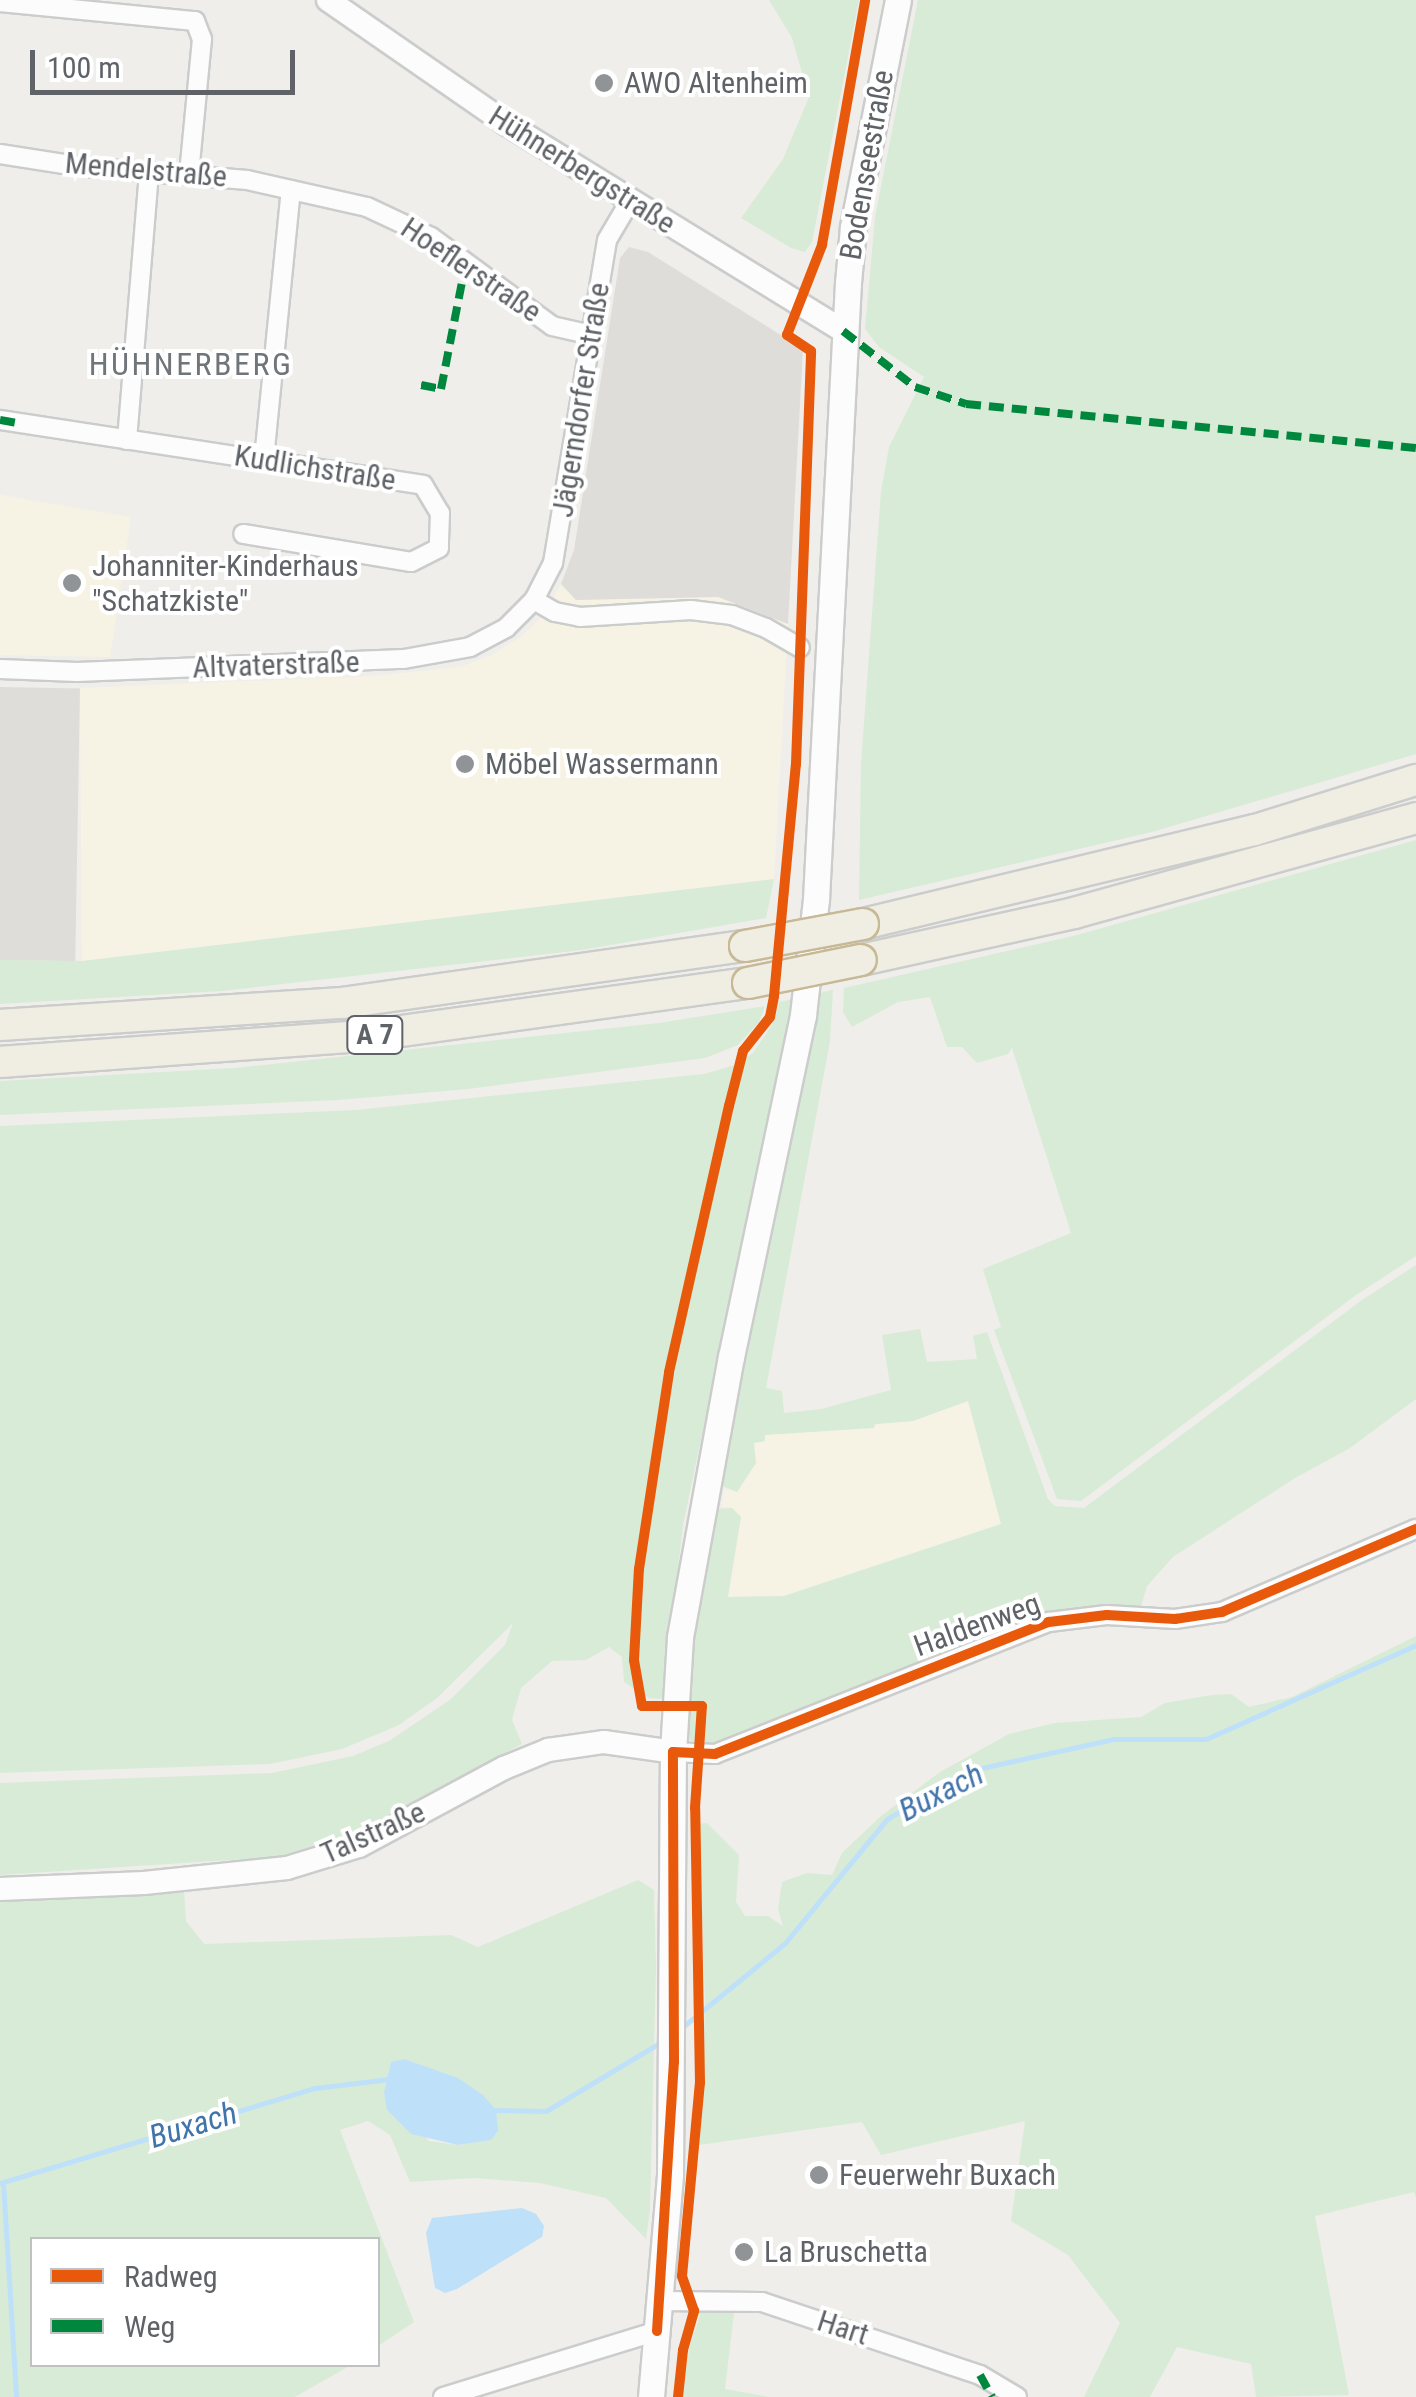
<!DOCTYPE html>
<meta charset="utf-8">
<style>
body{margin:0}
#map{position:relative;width:1416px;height:2397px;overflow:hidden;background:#efeeea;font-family:"Roboto Condensed",sans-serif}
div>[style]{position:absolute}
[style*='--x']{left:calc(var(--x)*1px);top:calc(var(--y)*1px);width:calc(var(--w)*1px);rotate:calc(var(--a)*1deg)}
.commercial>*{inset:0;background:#f7f3e4}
.industrial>*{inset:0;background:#dfddda;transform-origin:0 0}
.green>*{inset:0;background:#d8ebd6}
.water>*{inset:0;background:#bfe0f9}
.stream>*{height:5px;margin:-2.5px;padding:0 2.5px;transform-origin:2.5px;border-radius:2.5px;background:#bfe0f9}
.roads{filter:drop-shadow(2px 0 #cbcccc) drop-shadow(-2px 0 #cbcccc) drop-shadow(0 2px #cbcccc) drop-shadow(0 -2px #cbcccc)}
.minor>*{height:18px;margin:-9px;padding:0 9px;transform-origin:9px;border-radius:9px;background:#fdfcfc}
.tertiary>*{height:22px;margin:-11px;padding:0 11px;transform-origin:11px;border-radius:11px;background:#fdfcfc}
.secondary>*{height:25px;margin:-12.5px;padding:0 12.5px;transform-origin:12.5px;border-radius:12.5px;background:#fdfcfc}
.motorway>*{height:30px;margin:-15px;padding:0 15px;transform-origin:15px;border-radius:15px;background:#f0ede3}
.bridges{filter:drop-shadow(2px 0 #c8b996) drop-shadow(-2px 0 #c8b996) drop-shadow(0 2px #c8b996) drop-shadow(0 -2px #c8b996)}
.motorway-bridge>*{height:30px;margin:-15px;padding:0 15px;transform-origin:15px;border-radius:15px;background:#f0ede3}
.quiet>*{height:8px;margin-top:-4px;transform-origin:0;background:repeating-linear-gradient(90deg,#00873e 0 15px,transparent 0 23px)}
.cycleway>*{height:10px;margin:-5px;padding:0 5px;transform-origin:5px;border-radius:5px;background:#e8590c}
.dots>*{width:28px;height:28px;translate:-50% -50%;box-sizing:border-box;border:5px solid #fff;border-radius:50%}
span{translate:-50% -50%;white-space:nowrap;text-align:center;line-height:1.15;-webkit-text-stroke:8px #fff;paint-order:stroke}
.shield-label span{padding:2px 8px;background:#fff;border:2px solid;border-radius:8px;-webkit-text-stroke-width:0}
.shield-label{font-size:28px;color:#5f6368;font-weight:700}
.poi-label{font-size:30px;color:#5f6368}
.left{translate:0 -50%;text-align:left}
.street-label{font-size:30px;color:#5f6368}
.neighbourhood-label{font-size:32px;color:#70757a;letter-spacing:2.5px}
.water-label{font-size:32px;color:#4174aa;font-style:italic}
.legend{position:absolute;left:30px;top:2237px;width:350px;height:130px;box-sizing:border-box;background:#fff;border:2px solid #bfc1c3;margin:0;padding:12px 18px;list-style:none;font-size:30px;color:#5f6368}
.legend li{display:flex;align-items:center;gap:20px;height:50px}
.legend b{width:50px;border:2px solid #bfc1c3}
.scale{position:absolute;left:30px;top:50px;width:265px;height:45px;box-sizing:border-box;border:5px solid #5f6368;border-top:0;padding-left:12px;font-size:30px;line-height:35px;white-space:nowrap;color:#5f6368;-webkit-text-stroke:8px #fff;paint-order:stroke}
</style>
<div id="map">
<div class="commercial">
<div style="clip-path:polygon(0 495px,131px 517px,110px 657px,0 655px)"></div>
<div style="clip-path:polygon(561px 584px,576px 600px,718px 597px,788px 624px,774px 879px,82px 961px,80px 688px,374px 676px,460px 667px,492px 655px,522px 636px,545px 614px)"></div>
<div style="clip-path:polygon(968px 1401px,1001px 1524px,784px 1596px,727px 1597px,741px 1517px,732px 1508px,722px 1507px,724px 1489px,737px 1492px,750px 1472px,755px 1463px,754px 1443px,765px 1435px,913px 1421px)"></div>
</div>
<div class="industrial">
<div style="clip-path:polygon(629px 247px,648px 252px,803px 349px,788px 624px,718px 597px,576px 600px,561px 584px,574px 550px,620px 258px)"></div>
<div style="left:0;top:687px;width:80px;height:273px;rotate:1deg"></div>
</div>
<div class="green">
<div style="clip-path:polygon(769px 0,859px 0,812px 242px,805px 252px,791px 248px,741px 218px,783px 159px,809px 97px,792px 38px)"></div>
<div style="clip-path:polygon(918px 0,1416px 0,1416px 754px,1152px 832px,859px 900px,861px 763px,881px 491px,889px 447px,924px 377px,879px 347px,865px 329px,875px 217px)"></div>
<div style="clip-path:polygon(1416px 840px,1416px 1256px,1356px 1295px,1081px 1501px,1057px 1499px,994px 1330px,1001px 1327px,983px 1269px,1071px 1233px,1012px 1048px,1008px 1054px,977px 1063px,962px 1047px,947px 1047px,930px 997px,898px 1002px,852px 1027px,843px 1012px,844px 988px,1077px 935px)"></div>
<div style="clip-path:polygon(774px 879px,766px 918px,582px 950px,222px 991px,0 1004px,0 960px,82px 961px)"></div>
<div style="clip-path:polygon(833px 990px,830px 1041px,766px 1388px,782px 1391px,784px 1413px,821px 1409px,891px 1390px,882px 1335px,920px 1329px,927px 1362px,977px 1359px,973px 1336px,987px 1332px,1048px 1499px,1055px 1506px,1084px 1508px,1362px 1300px,1416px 1265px,1416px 1399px,1350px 1448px,1295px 1478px,1173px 1557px,1147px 1586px,1140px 1610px,1105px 1609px,703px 1747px,687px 1738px,687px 1688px,695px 1607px,714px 1509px,732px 1508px,741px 1517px,728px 1597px,784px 1596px,1001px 1524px,968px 1401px,913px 1421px,875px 1424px,874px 1428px,765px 1435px,765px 1441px,754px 1443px,756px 1463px,737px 1492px,720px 1485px,815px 994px)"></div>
<div style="clip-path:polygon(794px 999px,683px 1525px,663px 1699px,649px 1698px,624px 1682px,622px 1657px,609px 1647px,586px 1660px,552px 1661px,521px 1688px,512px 1720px,522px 1744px,351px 1834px,276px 1857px,0 1875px,0 1783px,272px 1773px,353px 1756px,389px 1741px,451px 1699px,505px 1645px,513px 1623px,437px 1698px,399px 1725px,342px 1749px,270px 1764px,0 1773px,0 1126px,356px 1110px,704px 1074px,735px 1065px,753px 1053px,772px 1025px,779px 1002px)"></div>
<div style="clip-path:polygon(765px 1006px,759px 1022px,738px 1045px,705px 1058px,468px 1089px,338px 1100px,0 1115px,0 1081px,235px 1068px,659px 1023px)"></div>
<div style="clip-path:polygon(1416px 1636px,1416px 2197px,1414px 2192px,1315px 2216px,1349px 2395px,1256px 2397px,1251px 2364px,1177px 2347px,1150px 2397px,1084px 2397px,1120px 2323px,1068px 2255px,1011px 2221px,1025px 2121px,881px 2155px,862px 2122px,699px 2145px,705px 2004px,699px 1824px,707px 1823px,739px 1855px,736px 1902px,745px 1916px,768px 1916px,783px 1926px,778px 1909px,782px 1882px,807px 1873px,832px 1875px,842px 1853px,881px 1816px,940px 1772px,1009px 1734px,1055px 1723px,1141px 1717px,1165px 1703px,1212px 1695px,1231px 1694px,1249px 1707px,1292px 1697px)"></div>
<div style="clip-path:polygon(evenodd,638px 1880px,654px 1890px,656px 1968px,650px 2210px,646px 2239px,606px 2198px,540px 2183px,474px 2178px,410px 2182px,390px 2135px,368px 2121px,340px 2130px,414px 2322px,378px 2346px,378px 2240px,32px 2240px,32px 2364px,351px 2365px,295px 2397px,0 2397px,0 1899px,184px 1890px,186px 1921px,204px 1944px,451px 1935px,478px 1947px,638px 1880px,391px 2062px,491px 2140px,458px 2145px,429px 2141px,384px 2092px,391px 2062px)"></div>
<div style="clip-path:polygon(701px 2312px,734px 2313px,725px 2389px,769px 2397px,682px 2397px,689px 2349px)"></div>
</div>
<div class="water">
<div style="clip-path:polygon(404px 2059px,458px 2078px,483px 2095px,496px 2110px,498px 2131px,491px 2140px,458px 2145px,411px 2134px,387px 2110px,384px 2092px,391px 2062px)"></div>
<div style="clip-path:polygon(522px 2208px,536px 2214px,544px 2226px,542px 2237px,457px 2289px,445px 2293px,435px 2288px,426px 2233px,432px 2218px)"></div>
</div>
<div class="stream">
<div style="--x:680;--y:2029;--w:136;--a:-39.3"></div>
<div style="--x:785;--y:1943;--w:161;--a:-50.6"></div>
<div style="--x:887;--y:1819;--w:94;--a:-30.7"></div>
<div style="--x:968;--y:1771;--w:148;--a:-12.4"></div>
<div style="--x:1113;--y:1739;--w:93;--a:0"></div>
<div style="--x:1206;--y:1739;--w:230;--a:-24.1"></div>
<div style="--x:493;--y:2110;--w:53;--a:1.1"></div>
<div style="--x:546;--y:2111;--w:136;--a:-30.9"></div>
<div style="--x:3;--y:2182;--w:215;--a:86.5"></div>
<div style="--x:0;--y:2183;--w:329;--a:-16.8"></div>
<div style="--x:315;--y:2088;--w:75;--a:-6.9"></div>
</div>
<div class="roads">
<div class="minor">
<div style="--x:0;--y:2;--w:196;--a:5.6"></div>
<div style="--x:195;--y:21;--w:19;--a:69"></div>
<div style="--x:202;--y:39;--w:135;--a:95.5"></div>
<div style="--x:0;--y:154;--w:84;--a:8.9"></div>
<div style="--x:83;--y:167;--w:165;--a:4.5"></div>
<div style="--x:247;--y:180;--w:123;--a:12.7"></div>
<div style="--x:367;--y:207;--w:71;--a:25.1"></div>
<div style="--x:431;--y:237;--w:150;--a:36.3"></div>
<div style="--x:552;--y:326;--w:41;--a:12.7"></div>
<div style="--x:0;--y:420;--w:428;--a:8.7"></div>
<div style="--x:423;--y:485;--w:33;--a:59"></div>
<div style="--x:440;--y:513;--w:35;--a:92"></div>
<div style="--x:439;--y:548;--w:31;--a:153"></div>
<div style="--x:411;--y:562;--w:170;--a:-170.5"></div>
<div style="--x:127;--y:440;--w:269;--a:-85.3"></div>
<div style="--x:264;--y:459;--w:270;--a:-84.3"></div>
<div style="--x:534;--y:600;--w:24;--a:30"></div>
<div style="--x:555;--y:612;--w:25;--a:11"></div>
<div style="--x:580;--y:617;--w:111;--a:-3.6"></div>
<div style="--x:691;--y:610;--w:41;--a:7"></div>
<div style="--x:732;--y:615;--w:36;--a:21"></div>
<div style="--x:766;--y:628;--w:39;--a:30"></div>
<div style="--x:0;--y:669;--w:77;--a:2.2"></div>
<div style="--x:77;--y:672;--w:327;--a:-2.3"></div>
<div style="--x:404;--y:659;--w:67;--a:-10.3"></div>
<div style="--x:470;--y:647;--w:41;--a:-27.8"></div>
<div style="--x:506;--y:628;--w:40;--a:-45"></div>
<div style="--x:534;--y:600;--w:42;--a:-62.8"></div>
<div style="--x:553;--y:563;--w:327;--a:-80.5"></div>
<div style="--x:607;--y:240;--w:45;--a:-59.5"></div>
<div style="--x:673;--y:1752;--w:42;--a:2.7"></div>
<div style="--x:715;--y:1754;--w:359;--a:-21.6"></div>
<div style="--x:1049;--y:1622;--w:58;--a:-6.9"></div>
<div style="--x:1107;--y:1615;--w:68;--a:3.4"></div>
<div style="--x:1175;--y:1619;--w:48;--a:-8.5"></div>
<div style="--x:1222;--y:1612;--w:211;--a:-23.2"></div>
<div style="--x:659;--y:2301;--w:103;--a:0.6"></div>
<div style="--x:762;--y:2302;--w:230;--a:18.5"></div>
<div style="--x:980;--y:2375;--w:43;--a:30.7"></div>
<div style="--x:443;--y:2397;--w:224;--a:-17.1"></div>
</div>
<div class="tertiary">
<div style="--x:328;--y:0;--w:218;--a:34.7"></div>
<div style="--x:507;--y:124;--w:395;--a:31.6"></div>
<div style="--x:0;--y:1889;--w:144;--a:-2.4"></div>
<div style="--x:144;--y:1883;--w:144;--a:-6"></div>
<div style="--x:287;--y:1868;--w:75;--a:-17"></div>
<div style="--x:359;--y:1846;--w:165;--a:-28.3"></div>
<div style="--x:504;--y:1768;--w:48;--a:-22.2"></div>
<div style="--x:548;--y:1750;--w:57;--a:-8.1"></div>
<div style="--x:604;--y:1742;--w:70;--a:8.2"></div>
</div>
<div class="secondary">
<div style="--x:651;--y:2397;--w:224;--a:-85.1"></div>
<div style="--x:670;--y:2174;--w:422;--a:-89.6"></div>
<div style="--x:673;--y:1752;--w:115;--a:-86.5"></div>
<div style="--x:680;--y:1637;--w:285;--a:-79.7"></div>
<div style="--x:731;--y:1357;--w:349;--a:-78.1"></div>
<div style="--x:803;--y:1015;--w:117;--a:-83.6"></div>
<div style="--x:816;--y:899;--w:617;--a:-87.03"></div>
<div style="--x:848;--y:283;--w:56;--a:-84.9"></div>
<div style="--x:853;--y:227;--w:231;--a:-78.8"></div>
</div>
<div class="motorway">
<div style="--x:863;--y:924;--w:403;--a:-13.5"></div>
<div style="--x:1255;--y:830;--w:169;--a:-17.3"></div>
<div style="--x:861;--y:960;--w:218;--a:-12.4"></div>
<div style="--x:1074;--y:913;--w:355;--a:-15.5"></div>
<div style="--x:0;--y:1025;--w:343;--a:-3.7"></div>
<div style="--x:342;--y:1003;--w:407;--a:-8.1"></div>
<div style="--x:0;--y:1062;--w:366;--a:-4.1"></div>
<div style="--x:365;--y:1036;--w:387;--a:-7.9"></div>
</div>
</div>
<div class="bridges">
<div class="motorway-bridge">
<div style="--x:745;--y:946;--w:120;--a:-10.6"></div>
<div style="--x:748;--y:983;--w:115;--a:-11.5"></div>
</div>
</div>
<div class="quiet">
<div style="--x:843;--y:331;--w:91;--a:37.9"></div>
<div style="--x:915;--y:387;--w:54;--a:18.4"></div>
<div style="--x:966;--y:404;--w:452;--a:5.6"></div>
<div style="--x:421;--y:385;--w:20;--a:11"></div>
<div style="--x:441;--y:389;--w:130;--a:-78.9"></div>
<div style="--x:0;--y:420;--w:23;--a:10"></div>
<div style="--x:980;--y:2375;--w:25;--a:61"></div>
</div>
<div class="cycleway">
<div style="--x:657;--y:2331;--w:270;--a:-86.4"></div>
<div style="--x:674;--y:2062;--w:310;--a:-90.2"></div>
<div style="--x:673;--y:1752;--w:42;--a:2.7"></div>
<div style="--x:715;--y:1754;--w:359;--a:-21.6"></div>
<div style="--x:1049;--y:1622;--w:58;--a:-6.9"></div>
<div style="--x:1107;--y:1615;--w:68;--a:3.4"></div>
<div style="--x:1175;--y:1619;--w:48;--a:-8.5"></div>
<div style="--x:1222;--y:1612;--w:211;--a:-23.2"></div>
<div style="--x:678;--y:2397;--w:47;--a:-83.9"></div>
<div style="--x:683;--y:2350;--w:41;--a:-74.2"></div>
<div style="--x:694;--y:2311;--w:37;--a:-109"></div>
<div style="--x:682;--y:2276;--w:194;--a:-84.7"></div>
<div style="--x:700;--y:2083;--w:275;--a:-91"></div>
<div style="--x:695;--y:1808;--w:102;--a:-86.1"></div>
<div style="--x:702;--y:1706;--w:60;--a:180"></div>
<div style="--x:642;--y:1706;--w:47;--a:-99.9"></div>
<div style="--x:634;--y:1660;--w:91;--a:-86.9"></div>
<div style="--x:639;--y:1569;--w:199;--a:-81.3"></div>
<div style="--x:669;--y:1372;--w:273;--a:-77.3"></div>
<div style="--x:729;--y:1106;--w:57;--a:-75.7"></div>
<div style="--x:743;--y:1051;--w:43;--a:-51.5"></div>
<div style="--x:770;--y:1017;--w:21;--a:-79"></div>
<div style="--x:774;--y:996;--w:233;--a:-84.6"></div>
<div style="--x:796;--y:764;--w:413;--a:-87.9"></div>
<div style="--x:811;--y:351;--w:29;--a:-146"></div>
<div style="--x:787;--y:335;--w:97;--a:-68.7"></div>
<div style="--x:822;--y:245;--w:249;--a:-80"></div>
</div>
<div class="dots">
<div style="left:604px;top:83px;background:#919496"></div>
<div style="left:72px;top:583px;background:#919496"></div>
<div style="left:465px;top:764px;background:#919496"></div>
<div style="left:819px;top:2175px;background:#919496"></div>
<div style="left:744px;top:2252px;background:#919496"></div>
</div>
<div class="shield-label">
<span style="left:375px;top:1035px">A 7</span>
</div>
<div class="poi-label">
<span class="left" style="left:624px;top:83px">AWO Altenheim</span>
<span class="left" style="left:92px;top:583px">Johanniter-Kinderhaus<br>"Schatzkiste"</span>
<span class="left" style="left:485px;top:764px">Möbel Wassermann</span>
<span class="left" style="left:839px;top:2175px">Feuerwehr Buxach</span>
<span class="left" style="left:764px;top:2252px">La Bruschetta</span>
</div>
<div class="street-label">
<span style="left:867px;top:165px;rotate:-80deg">Bodenseestraße</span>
<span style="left:146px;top:170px;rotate:5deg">Mendelstraße</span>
<span style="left:582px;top:170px;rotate:32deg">Hühnerbergstraße</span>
<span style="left:471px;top:270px;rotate:34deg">Hoeflerstraße</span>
<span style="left:581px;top:400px;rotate:-81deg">Jägerndorfer Straße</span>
<span style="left:315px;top:468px;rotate:9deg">Kudlichstraße</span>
<span style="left:276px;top:665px;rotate:-2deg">Altvaterstraße</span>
<span style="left:977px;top:1625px;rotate:-20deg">Haldenweg</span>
<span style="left:373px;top:1833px;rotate:-24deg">Talstraße</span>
<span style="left:843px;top:2328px;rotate:18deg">Hart</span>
</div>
<div class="neighbourhood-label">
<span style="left:191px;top:364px">HÜHNERBERG</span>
</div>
<div class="water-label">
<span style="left:941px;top:1792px;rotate:-27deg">Buxach</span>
<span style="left:193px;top:2125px;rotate:-17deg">Buxach</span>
</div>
<ul class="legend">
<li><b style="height:12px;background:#e8590c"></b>Radweg</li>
<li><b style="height:12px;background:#00873e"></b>Weg</li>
</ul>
<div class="scale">100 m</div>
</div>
